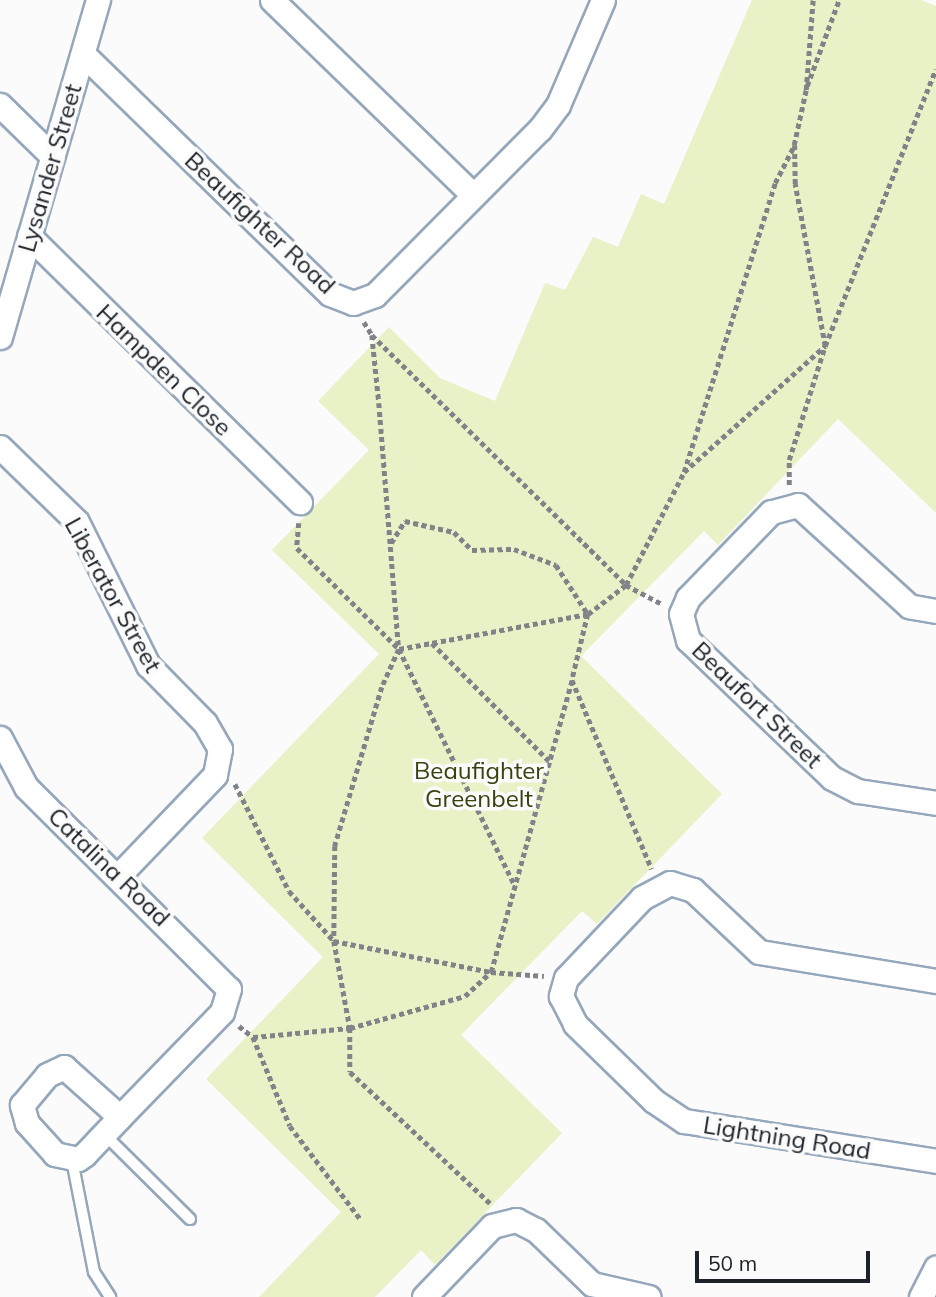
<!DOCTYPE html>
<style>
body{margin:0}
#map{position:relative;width:936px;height:1297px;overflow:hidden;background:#fbfbfb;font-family:Mulish,sans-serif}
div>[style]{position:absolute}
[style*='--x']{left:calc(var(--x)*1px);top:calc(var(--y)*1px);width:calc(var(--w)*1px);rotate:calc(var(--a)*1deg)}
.green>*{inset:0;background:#e9f1c7}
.path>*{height:4.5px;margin-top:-2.25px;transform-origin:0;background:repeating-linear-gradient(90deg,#808488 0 5px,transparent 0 8.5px)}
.roads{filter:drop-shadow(2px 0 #95a7bb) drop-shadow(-2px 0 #95a7bb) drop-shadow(0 2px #95a7bb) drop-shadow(0 -2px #95a7bb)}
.lane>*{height:10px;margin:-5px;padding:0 5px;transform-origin:5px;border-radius:5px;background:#fff}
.street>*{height:23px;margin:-11.5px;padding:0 11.5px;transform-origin:11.5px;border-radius:11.5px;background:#fff}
span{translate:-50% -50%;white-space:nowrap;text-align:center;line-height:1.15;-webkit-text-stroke:7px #fbfbfb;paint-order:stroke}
.street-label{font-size:24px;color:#1b2229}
.park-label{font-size:24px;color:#3b410e}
.scale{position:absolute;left:695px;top:1251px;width:175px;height:32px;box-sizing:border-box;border:4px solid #1b2229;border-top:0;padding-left:9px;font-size:21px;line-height:24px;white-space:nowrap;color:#1b2229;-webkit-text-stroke:5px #fbfbfb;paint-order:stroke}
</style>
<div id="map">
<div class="green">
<div style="clip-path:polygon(752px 0,921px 0,936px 6px,936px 513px,838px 419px,718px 545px,704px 531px,581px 656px,722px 794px,597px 924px,582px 911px,461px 1035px,562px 1133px,435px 1265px,421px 1250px,375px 1297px,259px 1297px,341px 1212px,206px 1079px,323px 957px,202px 838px,379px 654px,272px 550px,369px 450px,318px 401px,389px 327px,440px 378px,495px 401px,545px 283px,565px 290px,593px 237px,618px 247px,641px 194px,664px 204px)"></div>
</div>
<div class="path">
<div style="--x:807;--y:86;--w:92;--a:-69.6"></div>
<div style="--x:364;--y:322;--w:15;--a:58"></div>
<div style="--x:372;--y:335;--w:68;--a:84.1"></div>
<div style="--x:379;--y:403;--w:247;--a:85.4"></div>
<div style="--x:399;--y:649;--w:264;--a:63.9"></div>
<div style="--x:372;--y:335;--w:356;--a:44.5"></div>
<div style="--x:626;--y:585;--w:41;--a:27.8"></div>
<div style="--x:684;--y:472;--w:303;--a:-72.5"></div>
<div style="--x:775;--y:183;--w:42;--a:-62.8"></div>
<div style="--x:789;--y:485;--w:25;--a:-90"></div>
<div style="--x:789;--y:460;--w:120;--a:-72.5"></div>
<div style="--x:825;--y:346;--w:298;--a:-68.2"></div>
<div style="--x:299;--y:523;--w:25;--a:95"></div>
<div style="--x:297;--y:548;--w:144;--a:44.7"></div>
<div style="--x:399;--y:649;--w:42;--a:114.1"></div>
<div style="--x:382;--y:687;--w:166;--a:106.5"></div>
<div style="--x:335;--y:846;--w:95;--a:90.6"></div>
<div style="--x:334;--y:941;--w:160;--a:11.2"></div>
<div style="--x:491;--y:972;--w:53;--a:4.3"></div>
<div style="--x:391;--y:543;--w:26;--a:-58"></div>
<div style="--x:405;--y:521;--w:50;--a:12.7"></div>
<div style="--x:454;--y:532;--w:25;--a:45"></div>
<div style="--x:472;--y:550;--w:42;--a:-1.4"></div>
<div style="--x:514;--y:549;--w:45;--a:20.9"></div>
<div style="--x:556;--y:565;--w:59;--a:56.9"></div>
<div style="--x:588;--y:614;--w:68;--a:103.6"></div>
<div style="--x:572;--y:680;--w:205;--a:67.1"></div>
<div style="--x:432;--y:643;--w:166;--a:45.2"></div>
<div style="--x:399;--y:649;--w:192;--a:-10.5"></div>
<div style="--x:588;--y:614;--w:48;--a:-37.3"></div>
<div style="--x:626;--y:585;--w:127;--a:-62.8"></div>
<div style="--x:684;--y:472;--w:189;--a:-41.8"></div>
<div style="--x:825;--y:346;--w:165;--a:-100.5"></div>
<div style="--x:795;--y:184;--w:39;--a:-91"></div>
<div style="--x:794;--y:145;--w:56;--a:-77.7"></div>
<div style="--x:806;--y:90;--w:90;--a:-85.6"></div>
<div style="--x:235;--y:784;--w:120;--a:63.2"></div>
<div style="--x:289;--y:891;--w:67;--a:48"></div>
<div style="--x:334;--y:941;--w:88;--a:79.6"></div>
<div style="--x:350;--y:1028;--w:44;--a:90"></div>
<div style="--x:350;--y:1072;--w:193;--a:43.1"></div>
<div style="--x:239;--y:1026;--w:18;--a:38"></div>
<div style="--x:253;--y:1037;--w:97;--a:-5.3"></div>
<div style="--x:350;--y:1028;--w:119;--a:-15.5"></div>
<div style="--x:465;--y:996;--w:35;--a:-43"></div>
<div style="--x:491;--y:972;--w:303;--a:-74.5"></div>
<div style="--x:253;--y:1037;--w:96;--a:67.4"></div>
<div style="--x:290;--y:1126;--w:118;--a:52.9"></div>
</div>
<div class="roads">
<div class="lane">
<div style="--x:104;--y:1134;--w:121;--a:44.7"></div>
<div style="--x:72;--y:1160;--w:114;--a:78.9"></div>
<div style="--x:94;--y:1272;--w:30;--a:57"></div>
</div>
<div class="street">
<div style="--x:272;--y:0;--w:279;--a:44.1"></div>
<div style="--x:83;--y:54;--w:344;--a:44.2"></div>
<div style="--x:330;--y:294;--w:25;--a:21"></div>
<div style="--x:353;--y:303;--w:23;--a:-20"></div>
<div style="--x:375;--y:295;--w:234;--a:-45.2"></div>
<div style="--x:540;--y:129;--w:30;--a:-53"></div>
<div style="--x:558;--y:105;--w:114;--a:-66.8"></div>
<div style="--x:0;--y:105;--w:73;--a:44.4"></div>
<div style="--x:29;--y:236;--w:380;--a:44.5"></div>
<div style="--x:0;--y:337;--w:351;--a:-73.8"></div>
<div style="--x:0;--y:447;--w:107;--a:44.2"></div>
<div style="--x:77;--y:522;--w:160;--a:63.6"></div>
<div style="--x:148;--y:665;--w:81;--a:45.5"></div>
<div style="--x:205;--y:723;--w:30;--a:60"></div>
<div style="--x:220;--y:749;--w:26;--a:101"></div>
<div style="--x:215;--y:775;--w:140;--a:133.8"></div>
<div style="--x:936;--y:611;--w:27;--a:-170"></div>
<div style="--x:909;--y:606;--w:150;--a:-137.7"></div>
<div style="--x:798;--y:505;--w:28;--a:165"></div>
<div style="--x:771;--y:512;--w:120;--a:134"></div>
<div style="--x:688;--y:598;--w:17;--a:114"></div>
<div style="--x:681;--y:614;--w:27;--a:75"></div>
<div style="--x:688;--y:640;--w:199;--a:43.8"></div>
<div style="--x:832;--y:778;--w:29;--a:27"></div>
<div style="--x:858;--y:791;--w:79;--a:8.7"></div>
<div style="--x:0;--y:738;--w:55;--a:62"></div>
<div style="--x:26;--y:787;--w:286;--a:44.9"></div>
<div style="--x:229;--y:989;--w:24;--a:107"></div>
<div style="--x:222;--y:1012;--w:146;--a:134.2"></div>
<div style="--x:120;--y:1117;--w:52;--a:133.5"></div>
<div style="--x:84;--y:1155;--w:7;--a:146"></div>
<div style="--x:78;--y:1159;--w:24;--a:-168"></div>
<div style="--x:55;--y:1154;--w:42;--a:-132.1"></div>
<div style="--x:27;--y:1123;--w:19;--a:-106"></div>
<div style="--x:22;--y:1105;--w:39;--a:-50"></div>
<div style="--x:47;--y:1075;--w:19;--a:-25"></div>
<div style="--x:64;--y:1067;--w:75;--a:41.8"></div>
<div style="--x:936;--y:981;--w:179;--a:-170.7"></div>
<div style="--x:759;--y:952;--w:91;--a:-136.8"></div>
<div style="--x:693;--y:890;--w:24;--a:-163"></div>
<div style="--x:670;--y:883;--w:32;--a:152"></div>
<div style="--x:642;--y:898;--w:110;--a:133.5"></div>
<div style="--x:566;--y:978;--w:19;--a:106"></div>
<div style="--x:561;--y:996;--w:31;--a:63"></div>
<div style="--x:575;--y:1024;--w:110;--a:44.3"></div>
<div style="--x:654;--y:1101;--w:36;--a:34"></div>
<div style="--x:684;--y:1121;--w:255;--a:9"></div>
<div style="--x:424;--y:1297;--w:98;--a:-46.2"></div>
<div style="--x:492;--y:1226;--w:25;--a:-14"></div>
<div style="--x:516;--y:1220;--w:22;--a:27"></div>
<div style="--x:536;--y:1230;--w:78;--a:44"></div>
<div style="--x:592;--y:1284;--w:58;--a:12.8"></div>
<div style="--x:921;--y:1297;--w:33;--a:-63"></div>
</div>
</div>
<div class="street-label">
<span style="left:50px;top:168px;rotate:-74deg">Lysander Street</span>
<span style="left:260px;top:223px;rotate:43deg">Beaufighter Road</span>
<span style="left:164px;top:370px;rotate:44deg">Hampden Close</span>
<span style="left:113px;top:595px;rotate:61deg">Liberator Street</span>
<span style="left:757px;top:705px;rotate:44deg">Beaufort Street</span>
<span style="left:109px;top:867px;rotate:44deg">Catalina Road</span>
<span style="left:787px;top:1138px;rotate:9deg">Lightning Road</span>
</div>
<div class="park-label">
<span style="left:479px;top:785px">Beaufighter<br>Greenbelt</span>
</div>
<div class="scale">50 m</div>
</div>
